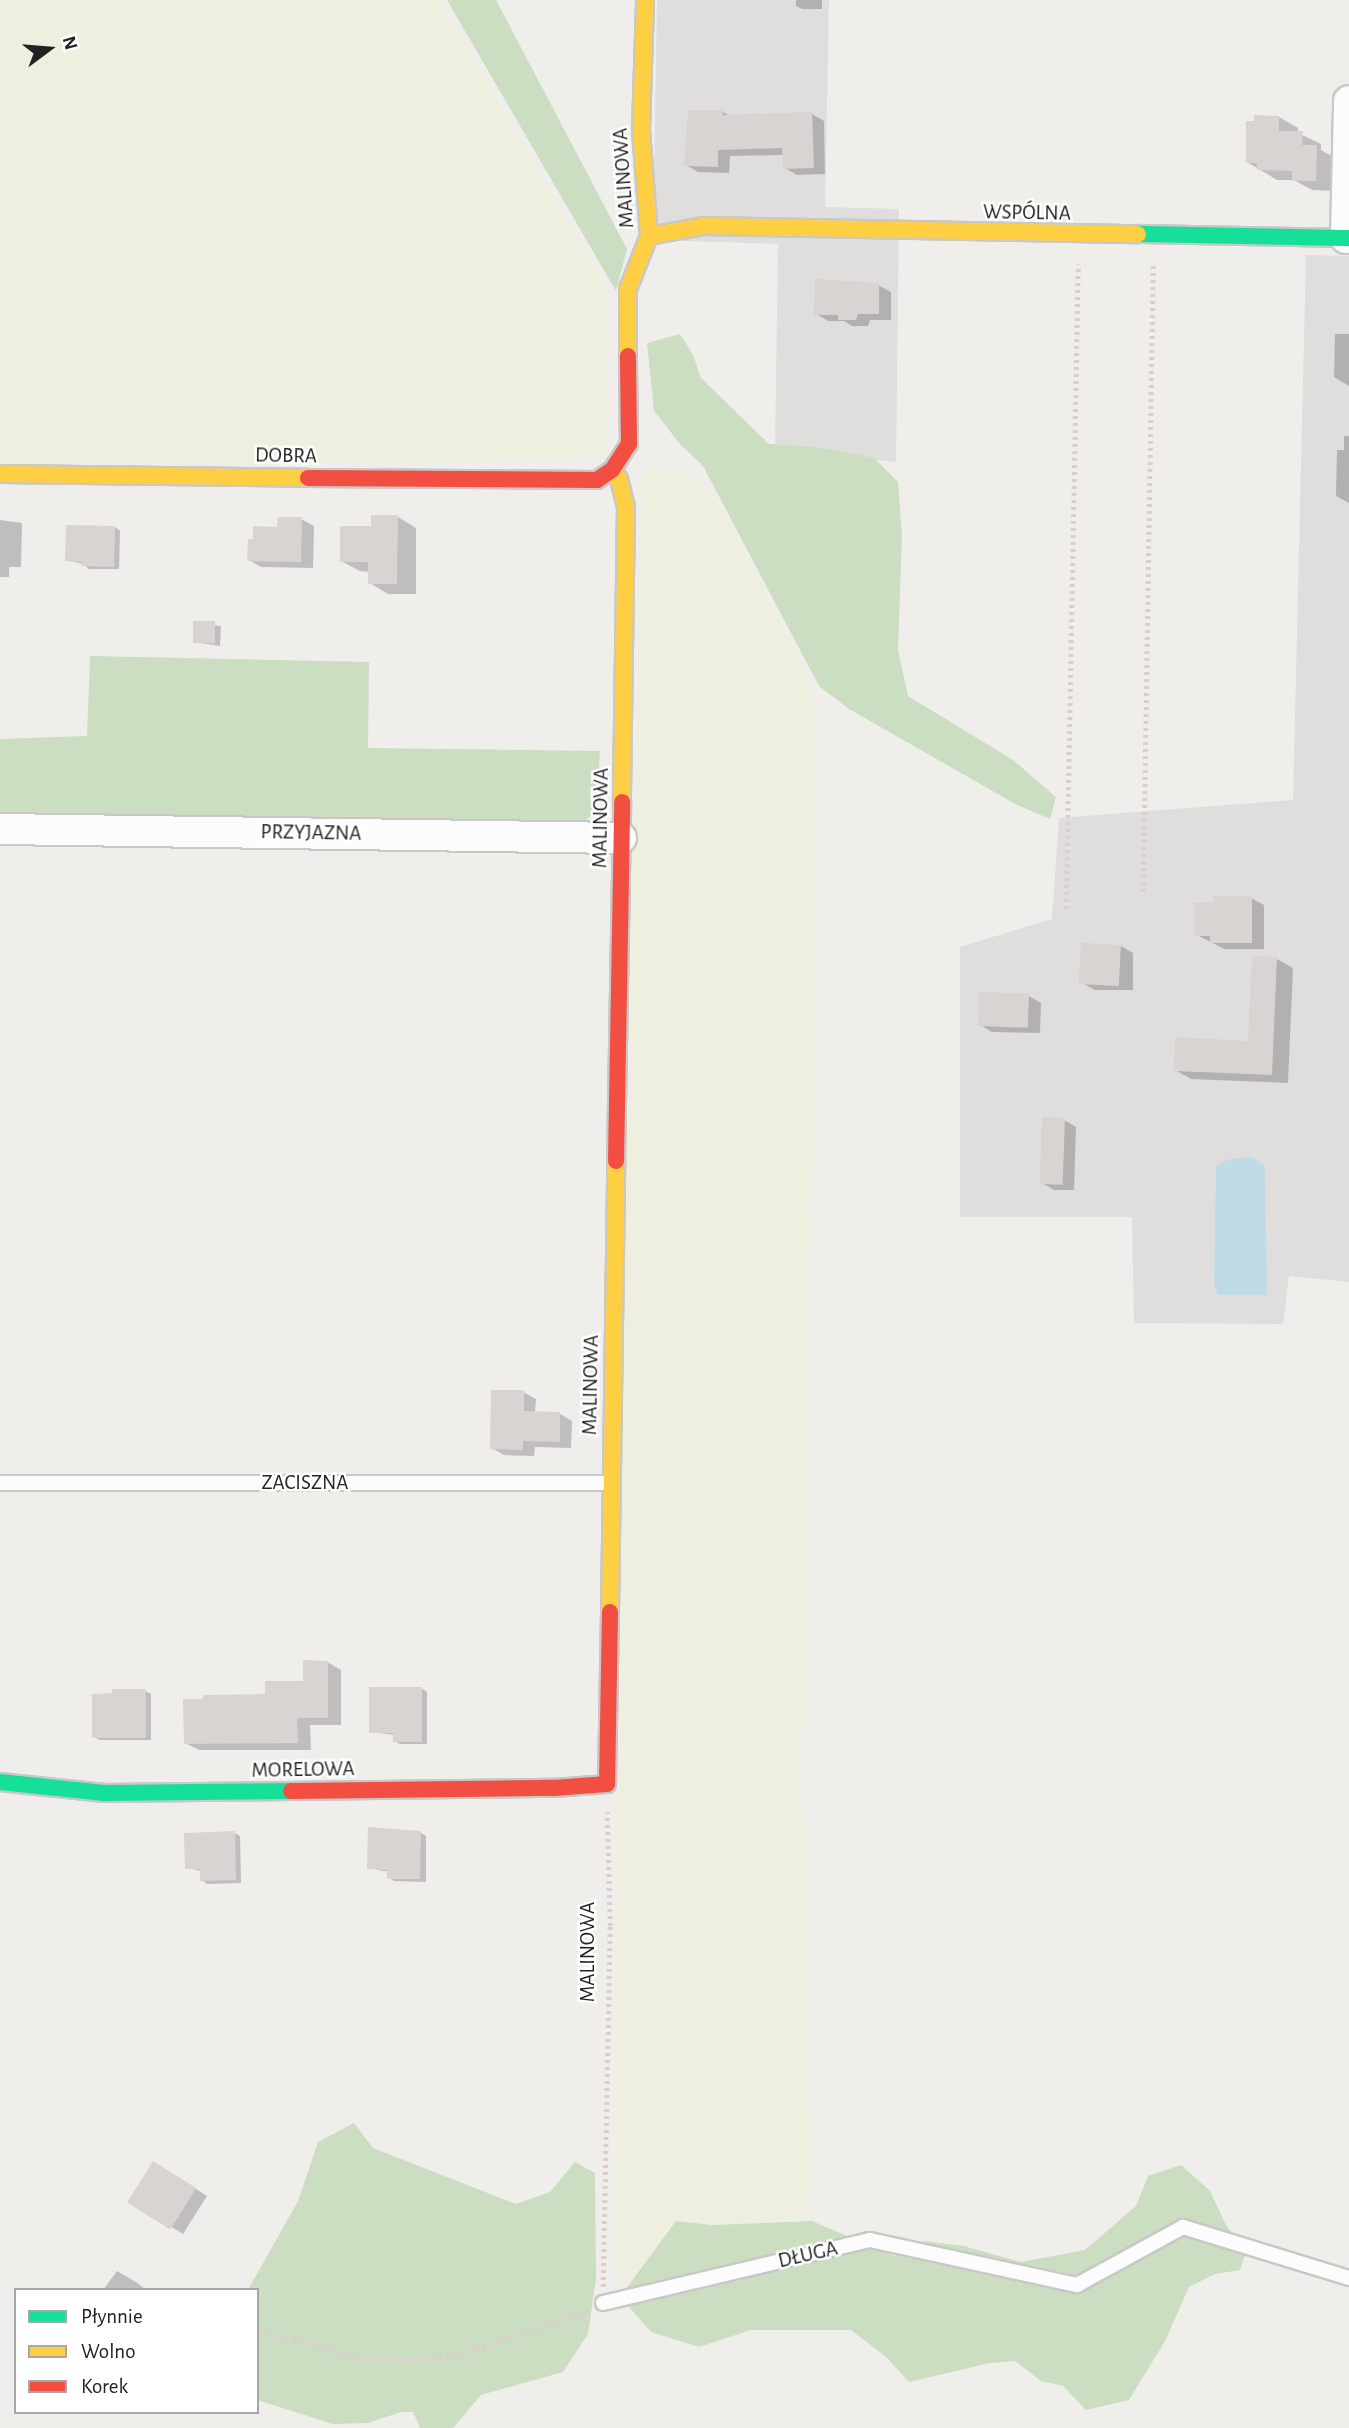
<!DOCTYPE html>
<meta charset="utf-8">
<style>
body{margin:0}
#map{position:relative;width:1349px;height:2428px;overflow:hidden;background:#f0eeeb;font-family:"Alegreya Sans",sans-serif}
div>[style]{position:absolute}
[style*='--x']{left:calc(var(--x)*1px);top:calc(var(--y)*1px);width:calc(var(--w)*1px);rotate:calc(var(--a)*1deg)}
.residential>*{inset:0;background:#dfdedc}
.farmland>*{inset:0;background:#efefdf}
.forest>*{inset:0;background:#cbdec1}
.water>*{inset:0;background:#bfdbe3}
.shadow>*{inset:0;background:#0003}
.building>*{inset:0;background:#d7d4d2;transform-origin:0 0}
.path>*{height:4.5px;margin-top:-2.25px;transform-origin:0;background:repeating-linear-gradient(90deg,#dccecd 0 3.5px,transparent 0 7px)}
.roads{filter:drop-shadow(2px 0 #c9c8c7) drop-shadow(-2px 0 #c9c8c7) drop-shadow(0 2px #c9c8c7) drop-shadow(0 -2px #c9c8c7)}
.lane>*{height:14px;margin:-7px;padding:0 7px;transform-origin:7px;border-radius:7px;background:#fdfcfc}
.street>*{height:30px;margin:-15px;padding:0 15px;transform-origin:15px;border-radius:15px;background:#fdfcfc}
.fast>*{height:16px;margin:-8px;padding:0 8px;transform-origin:8px;border-radius:8px;background:#16e098}
.slow>*{height:16px;margin:-8px;padding:0 8px;transform-origin:8px;border-radius:8px;background:#ffcf43}
.jam>*{height:16px;margin:-8px;padding:0 8px;transform-origin:8px;border-radius:8px;background:#f24e42}
span{translate:-50% -50%;white-space:nowrap;text-align:center;line-height:1.15;-webkit-text-stroke:5px #fff;paint-order:stroke}
.street-label{font-size:21px;color:#222}
.legend{position:absolute;left:14px;top:2288px;width:245px;height:126px;box-sizing:border-box;background:#fff;border:2px solid #a7a7a7;margin:0;padding:9px 12px;list-style:none;font-size:21px;color:#222}
.legend li{display:flex;align-items:center;gap:14px;height:35px}
.legend b{width:35px;border:2px solid #a7a7a7}
.north{position:absolute;left:14px;top:14px;width:70px;height:70px;-webkit-text-stroke:5px #fff;paint-order:stroke;rotate:74deg;font-size:19px;font-weight:700;line-height:28px;text-align:center;color:#222}
.north::after{content:'';display:block;margin:auto;width:24px;height:32px;background:#222;clip-path:polygon(50% 0,100% 100%,50% 72%,0 100%)}
</style>
<div id="map">
<div class="residential">
<div style="clip-path:polygon(657px 0,829px 0,825px 207px,899px 209px,896px 462px,775px 451px,778px 244px,653px 240px)"></div>
<div style="clip-path:polygon(1306px 255px,1349px 256px,1349px 1282px,1289px 1276px,1283px 1324px,1134px 1323px,1132px 1217px,960px 1217px,960px 947px,1052px 919px,1059px 818px,1293px 800px)"></div>
</div>
<div class="farmland">
<div style="clip-path:polygon(0 0,440px 0,608px 292px,607px 449px,575px 460px,0 465px)"></div>
<div style="clip-path:polygon(677px 468px,703px 485px,720px 507px,802px 664px,813px 700px,814px 1134px,805px 1330px,808px 1701px,796px 1757px,803px 1820px,811px 2212px,617px 2283px,621px 1495px,641px 482px,655px 469px)"></div>
</div>
<div class="forest">
<div style="clip-path:polygon(447px 0,496px 0,627px 249px,616px 291px)"></div>
<div style="clip-path:polygon(680px 334px,693px 355px,701px 378px,769px 444px,817px 447px,874px 458px,898px 482px,902px 536px,898px 650px,908px 696px,1013px 760px,1056px 797px,1050px 819px,1017px 805px,849px 709px,819px 686px,703px 466px,680px 444px,654px 411px,647px 343px)"></div>
<div style="clip-path:polygon(90px 656px,369px 662px,368px 748px,600px 751px,596px 812px,584px 821px,0 813px,0 739px,87px 736px)"></div>
<div style="clip-path:polygon(354px 2123px,373px 2148px,516px 2204px,550px 2192px,575px 2162px,595px 2173px,596px 2279px,588px 2334px,563px 2372px,481px 2395px,453px 2428px,420px 2428px,413px 2412px,401px 2412px,368px 2423px,333px 2424px,257px 2400px,257px 2290px,248px 2290px,298px 2201px,318px 2142px)"></div>
<div style="clip-path:polygon(1181px 2165px,1210px 2191px,1226px 2225px,1246px 2252px,1240px 2270px,1215px 2274px,1189px 2287px,1165px 2341px,1129px 2400px,1086px 2410px,1063px 2386px,1041px 2381px,1015px 2361px,990px 2363px,909px 2382px,886px 2357px,851px 2330px,751px 2330px,699px 2347px,651px 2332px,620px 2297px,676px 2221px,712px 2225px,812px 2221px,894px 2256px,925px 2241px,964px 2246px,1021px 2262px,1085px 2250px,1136px 2206px,1148px 2176px)"></div>
</div>
<div class="water">
<div style="clip-path:polygon(1252px 1157px,1265px 1166px,1267px 1295px,1218px 1295px,1214px 1286px,1216px 1166px,1229px 1159px)"></div>
</div>
<div class="shadow">
<div style="clip-path:polygon(796px 0,822px 0,822px 9px,802px 9px,796px 6px)"></div>
<div style="clip-path:polygon(723px 112px,730px 116px,812px 114px,824px 121px,825px 174px,797px 175px,785px 168px,784px 155px,730px 156px,729px 173px,698px 172px,686px 165px)"></div>
<div style="clip-path:polygon(1279px 117px,1298px 128px,1298px 133px,1321px 144px,1321px 150px,1335px 158px,1334px 191px,1312px 190px,1294px 180px,1277px 180px,1247px 162px)"></div>
<div style="clip-path:polygon(878px 285px,891px 292px,891px 320px,870px 320px,868px 326px,852px 326px,844px 321px,828px 321px,816px 314px)"></div>
<div style="clip-path:polygon(1335px 334px,1349px 334px,1349px 386px,1334px 377px)"></div>
<div style="clip-path:polygon(1344px 436px,1349px 436px,1349px 503px,1336px 496px,1337px 450px,1344px 450px)"></div>
<div style="clip-path:polygon(398px 517px,416px 528px,416px 594px,388px 594px,370px 583px,370px 572px,360px 571px,341px 561px,373px 528px)"></div>
<div style="clip-path:polygon(301px 519px,314px 526px,313px 568px,261px 567px,249px 560px,279px 529px)"></div>
<div style="clip-path:polygon(0 520px,22px 523px,21px 567px,9px 567px,9px 577px,0 577px)"></div>
<div style="clip-path:polygon(115px 527px,120px 531px,119px 569px,89px 569px,83px 564px,67px 560px)"></div>
<div style="clip-path:polygon(194px 623px,221px 626px,220px 646px,194px 642px)"></div>
<div style="clip-path:polygon(1251px 898px,1264px 905px,1264px 949px,1224px 949px,1197px 935px)"></div>
<div style="clip-path:polygon(1121px 946px,1133px 953px,1133px 990px,1095px 990px,1082px 983px)"></div>
<div style="clip-path:polygon(1277px 959px,1293px 968px,1288px 1083px,1191px 1079px,1175px 1070px,1250px 1042px)"></div>
<div style="clip-path:polygon(1029px 996px,1041px 1003px,1040px 1033px,992px 1032px,980px 1025px)"></div>
<div style="clip-path:polygon(1064px 1120px,1076px 1127px,1074px 1190px,1054px 1190px,1042px 1183px)"></div>
<div style="clip-path:polygon(523px 1392px,536px 1399px,535px 1413px,560px 1414px,572px 1421px,571px 1448px,535px 1447px,534px 1456px,504px 1455px,492px 1448px)"></div>
<div style="clip-path:polygon(327px 1662px,341px 1670px,341px 1725px,310px 1725px,311px 1750px,199px 1750px,185px 1743px,267px 1696px,304px 1683px)"></div>
<div style="clip-path:polygon(421px 1688px,427px 1692px,427px 1744px,400px 1744px,394px 1741px,395px 1735px,371px 1732px)"></div>
<div style="clip-path:polygon(145px 1691px,151px 1694px,151px 1740px,100px 1740px,94px 1737px)"></div>
<div style="clip-path:polygon(235px 1833px,240px 1836px,241px 1883px,207px 1884px,202px 1880px,202px 1871px,187px 1868px)"></div>
<div style="clip-path:polygon(421px 1833px,426px 1836px,426px 1882px,394px 1881px,389px 1878px,389px 1872px,369px 1868px)"></div>
<div style="clip-path:polygon(165px 2170px,207px 2196px,183px 2234px,130px 2201px)"></div>
<div style="clip-path:polygon(117px 2271px,136px 2282px,146px 2290px,103px 2290px)"></div>
</div>
<div class="building">
<div style="clip-path:polygon(688px 110px,723px 110px,723px 115px,812px 112px,814px 168px,783px 169px,782px 148px,718px 150px,718px 167px,684px 166px)"></div>
<div style="clip-path:polygon(1254px 115px,1279px 116px,1279px 131px,1303px 131px,1302px 145px,1317px 145px,1316px 181px,1292px 181px,1292px 171px,1257px 170px,1257px 163px,1246px 163px,1246px 121px,1254px 121px)"></div>
<div style="clip-path:polygon(815px 279px,879px 283px,879px 314px,858px 314px,856px 320px,838px 320px,838px 315px,814px 315px)"></div>
<div style="clip-path:polygon(371px 515px,398px 515px,397px 584px,368px 584px,368px 562px,340px 562px,340px 526px,371px 526px)"></div>
<div style="clip-path:polygon(278px 517px,302px 517px,301px 562px,247px 561px,248px 539px,253px 539px,253px 526px,277px 527px)"></div>
<div style="clip-path:polygon(66px 525px,115px 526px,114px 567px,82px 566px,82px 562px,65px 561px)"></div>
<div style="left:193px;top:621px;width:22px;height:22px"></div>
<div style="clip-path:polygon(1213px 896px,1252px 896px,1252px 943px,1210px 943px,1210px 936px,1195px 936px,1194px 903px,1213px 902px)"></div>
<div style="left:1081px;top:943px;width:40px;height:41px;rotate:3deg"></div>
<div style="clip-path:polygon(1252px 956px,1277px 957px,1272px 1075px,1174px 1071px,1175px 1037px,1248px 1041px)"></div>
<div style="left:979px;top:992px;width:50px;height:34px;rotate:2deg"></div>
<div style="left:1042px;top:1117px;width:23px;height:67px;rotate:2deg"></div>
<div style="clip-path:polygon(491px 1390px,524px 1390px,524px 1411px,560px 1412px,560px 1442px,523px 1441px,523px 1450px,490px 1449px)"></div>
<div style="clip-path:polygon(303px 1660px,328px 1661px,328px 1718px,297px 1718px,298px 1743px,184px 1744px,183px 1699px,203px 1699px,203px 1695px,265px 1694px,265px 1681px,303px 1681px)"></div>
<div style="clip-path:polygon(369px 1687px,422px 1687px,422px 1742px,393px 1742px,393px 1733px,369px 1733px)"></div>
<div style="clip-path:polygon(112px 1689px,146px 1689px,146px 1738px,92px 1738px,92px 1694px,112px 1693px)"></div>
<div style="clip-path:polygon(368px 1827px,421px 1831px,420px 1879px,387px 1879px,387px 1870px,367px 1869px)"></div>
<div style="clip-path:polygon(235px 1831px,236px 1880px,200px 1881px,200px 1869px,185px 1869px,184px 1833px)"></div>
<div style="left:153px;top:2161px;width:51px;height:49px;rotate:32deg"></div>
</div>
<div class="path">
<div style="--x:1143;--y:892;--w:628;--a:-89.09"></div>
<div style="--x:1066;--y:909;--w:645;--a:-88.93"></div>
<div style="--x:603;--y:2287;--w:361;--a:-88.9"></div>
<div style="--x:610;--y:1926;--w:114;--a:-91.5"></div>
<div style="--x:257;--y:2332;--w:38;--a:11"></div>
<div style="--x:294;--y:2339;--w:65;--a:17"></div>
<div style="--x:356;--y:2358;--w:48;--a:2.4"></div>
<div style="--x:404;--y:2360;--w:52;--a:-4.4"></div>
<div style="--x:456;--y:2356;--w:139;--a:-18.4"></div>
</div>
<div class="roads">
<div class="lane">
<div style="--x:0;--y:1483;--w:609;--a:0"></div>
<div style="--x:603;--y:2303;--w:274;--a:-13.3"></div>
<div style="--x:870;--y:2240;--w:212;--a:12.3"></div>
<div style="--x:1077;--y:2285;--w:121;--a:-28.7"></div>
<div style="--x:1183;--y:2227;--w:174;--a:17.1"></div>
</div>
<div class="street">
<div style="--x:1346;--y:238;--w:137;--a:-88.7"></div>
<div style="--x:0;--y:829;--w:621;--a:0.83"></div>
</div>
<div class="fast">
<div style="--x:1138;--y:234;--w:211;--a:1.1"></div>
<div style="--x:0;--y:1782;--w:105;--a:6"></div>
<div style="--x:104;--y:1793;--w:187;--a:-0.6"></div>
</div>
<div class="slow">
<div style="--x:649;--y:236;--w:56;--a:-10.3"></div>
<div style="--x:704;--y:226;--w:434;--a:1.1"></div>
<div style="--x:628;--y:356;--w:67;--a:-90"></div>
<div style="--x:628;--y:289;--w:57;--a:-68.4"></div>
<div style="--x:649;--y:236;--w:106;--a:-94.3"></div>
<div style="--x:641;--y:130;--w:130;--a:-88.2"></div>
<div style="--x:612;--y:470;--w:11;--a:52"></div>
<div style="--x:619;--y:479;--w:29;--a:76"></div>
<div style="--x:626;--y:507;--w:295;--a:90.8"></div>
<div style="--x:0;--y:474;--w:308;--a:0.7"></div>
<div style="--x:610;--y:1612;--w:451;--a:-89.2"></div>
</div>
<div class="jam">
<div style="--x:308;--y:478;--w:289;--a:0.4"></div>
<div style="--x:597;--y:480;--w:18;--a:-34"></div>
<div style="--x:612;--y:470;--w:31;--a:-57"></div>
<div style="--x:629;--y:444;--w:88;--a:-90.7"></div>
<div style="--x:616;--y:1161;--w:359;--a:-89"></div>
<div style="--x:291;--y:1791;--w:263;--a:-0.7"></div>
<div style="--x:554;--y:1788;--w:53;--a:-4.3"></div>
<div style="--x:607;--y:1784;--w:172;--a:-89"></div>
</div>
</div>
<div class="street-label">
<span style="left:624px;top:178px;rotate:-94deg">MALINOWA</span>
<span style="left:1027px;top:213px;rotate:1deg">WSPÓLNA</span>
<span style="left:286px;top:456px;rotate:1deg">DOBRA</span>
<span style="left:601px;top:818px;rotate:-89deg">MALINOWA</span>
<span style="left:311px;top:833px;rotate:1deg">PRZYJAZNA</span>
<span style="left:591px;top:1385px;rotate:-89deg">MALINOWA</span>
<span style="left:305px;top:1483px">ZACISZNA</span>
<span style="left:303px;top:1770px;rotate:-1deg">MORELOWA</span>
<span style="left:588px;top:1952px;rotate:-90deg">MALINOWA</span>
<span style="left:808px;top:2255px;rotate:-13deg">DŁUGA</span>
</div>
<ul class="legend">
<li><b style="height:9px;background:#16e098"></b>Płynnie</li>
<li><b style="height:9px;background:#ffcf43"></b>Wolno</li>
<li><b style="height:9px;background:#f24e42"></b>Korek</li>
</ul>
<div class="north">N</div>
</div>
